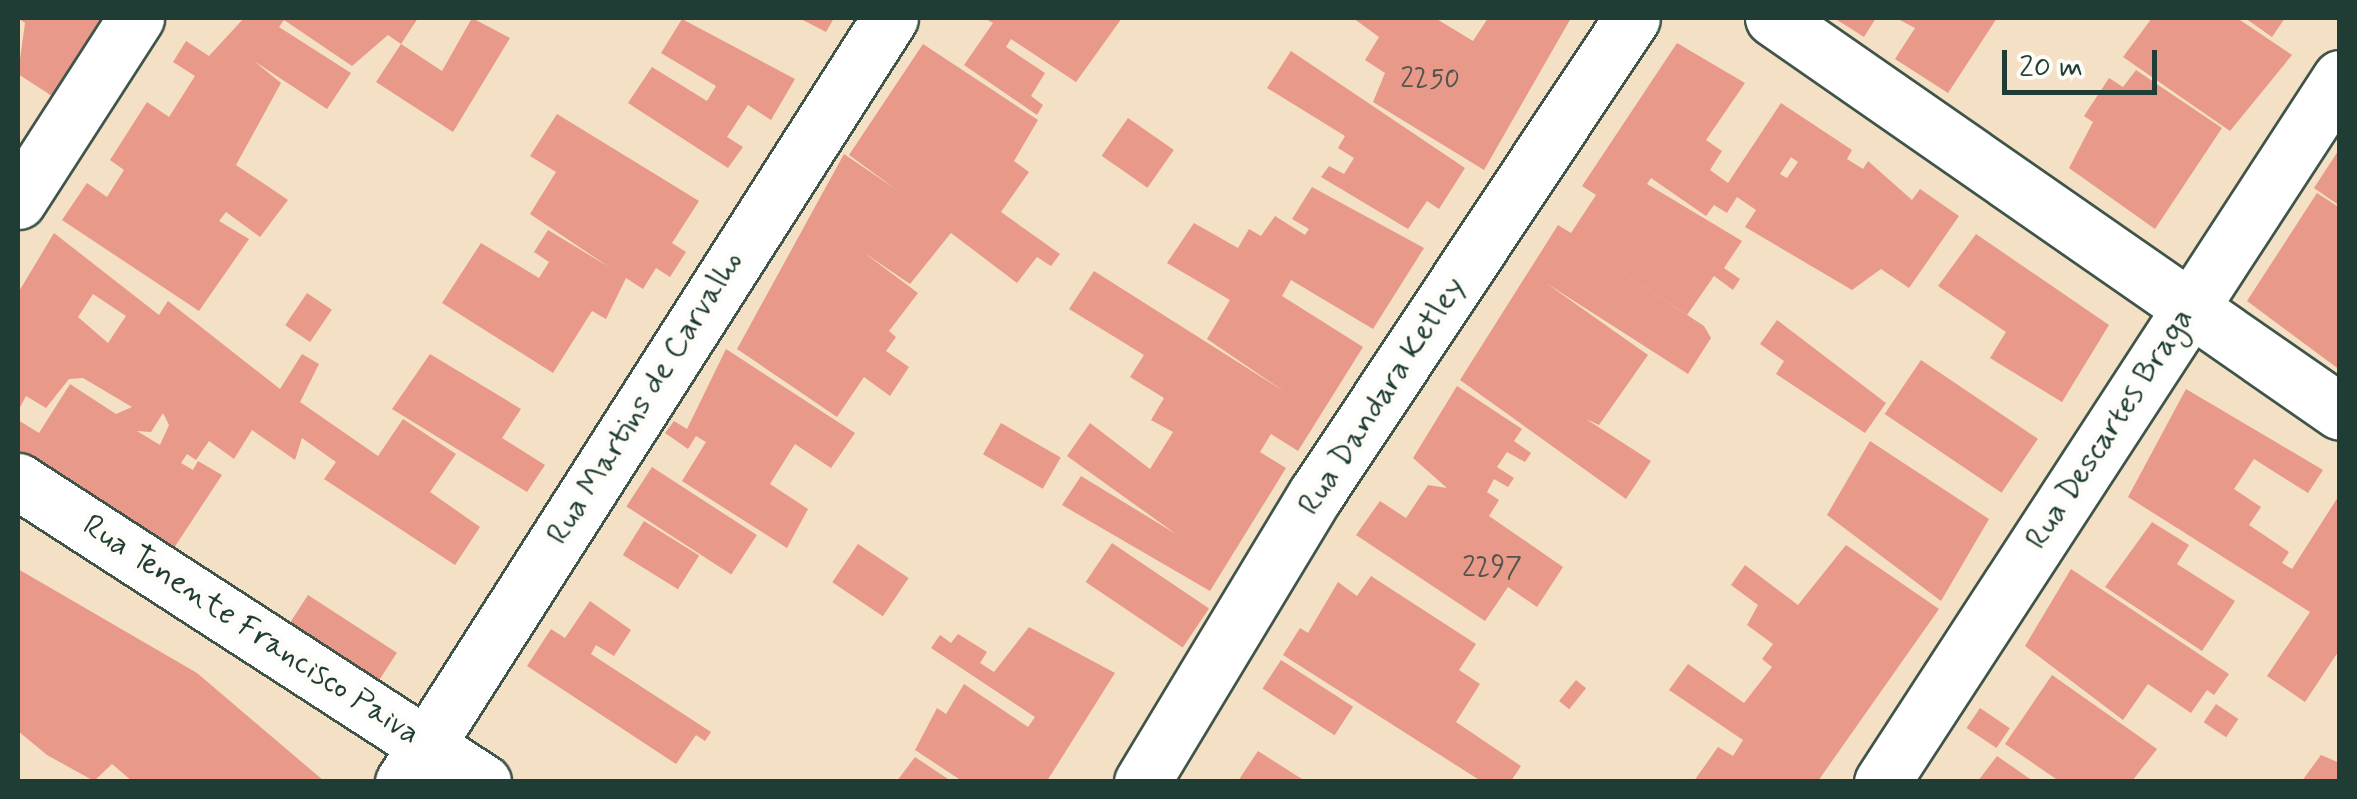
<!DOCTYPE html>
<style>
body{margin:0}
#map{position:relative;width:2357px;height:799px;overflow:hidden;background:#f4e0c5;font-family:Mynerve,sans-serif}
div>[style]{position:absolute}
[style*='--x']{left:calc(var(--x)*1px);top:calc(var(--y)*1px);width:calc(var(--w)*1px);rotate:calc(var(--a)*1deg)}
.building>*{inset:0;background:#e8998a;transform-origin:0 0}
.roads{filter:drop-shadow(2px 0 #3f554a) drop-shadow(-2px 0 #3f554a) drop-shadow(0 2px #3f554a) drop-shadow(0 -2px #3f554a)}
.minor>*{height:55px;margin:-27.5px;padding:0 27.5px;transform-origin:27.5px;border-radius:27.5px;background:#fff}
span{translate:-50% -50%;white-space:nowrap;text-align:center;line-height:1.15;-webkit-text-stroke:9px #fdfcf7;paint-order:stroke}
.number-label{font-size:28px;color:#51544a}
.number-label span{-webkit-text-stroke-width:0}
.street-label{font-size:32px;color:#1f3d34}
.frame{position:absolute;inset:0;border:20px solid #1f3d34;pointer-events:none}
.scale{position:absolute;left:2002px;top:50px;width:155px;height:45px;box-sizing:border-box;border:5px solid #1f3d34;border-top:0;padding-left:12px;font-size:30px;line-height:35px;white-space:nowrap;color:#1f3d34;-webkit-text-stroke:8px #fdfcf7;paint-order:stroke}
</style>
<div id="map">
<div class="building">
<div style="clip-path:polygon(18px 18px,101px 20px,52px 96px,18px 74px,25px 23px)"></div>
<div style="clip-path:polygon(244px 18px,418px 18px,401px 44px,442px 71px,472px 18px,510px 38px,453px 132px,376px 82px,401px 44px,388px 35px,352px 66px,284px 20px,279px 27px,351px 73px,327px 109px,254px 61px,281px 83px,236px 165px,288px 200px,260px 237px,226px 212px,219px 221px,249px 239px,199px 311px,62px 220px,87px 183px,107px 197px,124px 170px,110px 160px,147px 102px,169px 117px,195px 76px,173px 62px,186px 41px,209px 56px)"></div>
<div style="clip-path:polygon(799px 18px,834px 18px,826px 32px)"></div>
<div style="clip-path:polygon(984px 18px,1122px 18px,1076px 82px,1011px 39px,1006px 47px,1045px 73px,1031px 96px,1043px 105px,1037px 115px,964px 65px,993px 23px)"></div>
<div style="clip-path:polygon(1435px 18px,1473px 41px,1488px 18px,1571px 18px,1484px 170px,1373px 102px,1385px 73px,1365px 60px,1379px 37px,1353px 18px)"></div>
<div style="clip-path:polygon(1834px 18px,1889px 18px,1876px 18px,1864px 37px)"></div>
<div style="clip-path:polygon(1896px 18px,1997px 18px,1948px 93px,1895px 59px,1915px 28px)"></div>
<div style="clip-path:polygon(2152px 18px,2237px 18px,2292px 55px,2230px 131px,2123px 57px)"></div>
<div style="clip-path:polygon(2245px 18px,2285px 18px,2272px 37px)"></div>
<div style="clip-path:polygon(682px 19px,795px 79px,771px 120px,748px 105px,727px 137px,743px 147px,728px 168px,628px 103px,652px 67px,707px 101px,716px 86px,661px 53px)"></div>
<div style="clip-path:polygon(evenodd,1677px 43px,1745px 83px,1706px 140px,1722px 151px,1710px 170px,1728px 183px,1781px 103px,1852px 150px,1847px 159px,1863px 169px,1868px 161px,1912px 200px,1920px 189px,1959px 216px,1909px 288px,1881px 269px,1852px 290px,1745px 227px,1756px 210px,1737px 197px,1727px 213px,1714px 205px,1706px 216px,1651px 178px,1647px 184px,1742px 241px,1724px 268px,1740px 279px,1733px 290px,1714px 276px,1687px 315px,1578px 243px,1704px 326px,1711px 338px,1688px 374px,1546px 283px,1648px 355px,1599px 425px,1586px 419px,1651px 461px,1626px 499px,1460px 380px,1558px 225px,1571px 233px,1596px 195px,1582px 186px,1677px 43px,1791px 157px,1798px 162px,1787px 178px,1780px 174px,1791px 157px)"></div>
<div style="clip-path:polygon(923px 44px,1038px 120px,1014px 161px,1029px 172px,1001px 212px,1060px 254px,1051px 266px,1037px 257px,1017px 283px,951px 233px,910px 284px,863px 252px,918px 293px,889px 331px,896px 337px,886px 351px,909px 367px,890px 396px,864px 377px,837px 417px,737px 349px,844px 154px,897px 190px,849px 155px)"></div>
<div style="clip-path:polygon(1291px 51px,1465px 168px,1439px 209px,1427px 201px,1408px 229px,1321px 177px,1329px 166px,1344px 174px,1354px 158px,1338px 148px,1345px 136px,1267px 88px)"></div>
<div style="clip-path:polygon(2136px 70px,2222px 128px,2155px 229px,2069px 168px,2093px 122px,2084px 116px,2109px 78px,2123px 87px)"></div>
<div style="clip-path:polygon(557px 114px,699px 201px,672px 243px,686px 252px,670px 277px,656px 268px,643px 289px,626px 278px,606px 319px,592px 311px,553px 373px,442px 303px,481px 243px,539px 278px,549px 262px,534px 252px,548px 230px,609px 267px,530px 214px,556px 172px,530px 156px)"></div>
<div style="left:1128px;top:118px;width:56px;height:46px;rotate:35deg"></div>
<div style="clip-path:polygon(2340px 148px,2340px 206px,2314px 188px)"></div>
<div style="clip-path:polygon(1312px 187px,1424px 248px,1373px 329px,1291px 280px,1282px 296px,1363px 347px,1298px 451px,1271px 434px,1260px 452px,1286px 468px,1210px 591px,1062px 505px,1081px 476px,1176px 534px,1067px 456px,1090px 423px,1150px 469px,1173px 432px,1151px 420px,1164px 398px,1130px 377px,1144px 355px,1069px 309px,1094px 271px,1285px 392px,1207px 339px,1230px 300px,1167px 263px,1194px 223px,1238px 248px,1249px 229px,1261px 236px,1275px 216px,1305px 235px,1309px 229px,1292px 219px)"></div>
<div style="clip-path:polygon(2317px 193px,2340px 208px,2340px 370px,2247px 301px)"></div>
<div style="clip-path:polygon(evenodd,54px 233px,159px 315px,168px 301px,280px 389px,302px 354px,319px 364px,300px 402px,378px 456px,403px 419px,456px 454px,430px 492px,480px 527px,455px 565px,324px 479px,336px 462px,302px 438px,295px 460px,252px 430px,234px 459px,209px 441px,196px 460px,187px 454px,181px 463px,193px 470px,198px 461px,222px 475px,168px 557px,18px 456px,18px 420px,39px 433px,70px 384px,116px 414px,132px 407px,83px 378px,69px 379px,46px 408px,26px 396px,18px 411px,18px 293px,54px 233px,93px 294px,126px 316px,108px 343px,78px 317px,93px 294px,54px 233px,163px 413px,169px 425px,160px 445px,137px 431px,151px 432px,163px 413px)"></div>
<div style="clip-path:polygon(1976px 234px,2109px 325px,2062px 402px,1990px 358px,2006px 332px,1938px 286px)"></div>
<div style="left:307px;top:293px;width:30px;height:39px;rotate:34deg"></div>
<div style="clip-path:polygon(1777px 320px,1886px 403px,1865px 433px,1776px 374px,1784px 361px,1760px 344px)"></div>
<div style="clip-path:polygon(726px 349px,855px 433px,831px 468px,795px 444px,770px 484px,808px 509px,787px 548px,682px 481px,706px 442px,696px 436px,688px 449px,665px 433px,674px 421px,687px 429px)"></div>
<div style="clip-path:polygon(430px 354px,521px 409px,502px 438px,545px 465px,527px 492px,392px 409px)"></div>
<div style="left:1921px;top:360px;width:141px;height:65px;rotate:34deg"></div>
<div style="clip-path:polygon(1457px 386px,1522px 429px,1514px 441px,1531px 453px,1525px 462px,1507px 452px,1497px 467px,1514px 478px,1508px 487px,1494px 479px,1487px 492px,1499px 500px,1489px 516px,1563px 567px,1537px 607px,1508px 587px,1485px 621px,1356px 535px,1380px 501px,1406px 518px,1428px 485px,1447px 488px,1413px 458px)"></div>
<div style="clip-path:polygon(2186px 389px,2323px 470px,2308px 493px,2254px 459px,2234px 489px,2261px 507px,2249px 525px,2289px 552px,2282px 563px,2292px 569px,2340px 494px,2340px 649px,2305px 702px,2267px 676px,2310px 612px,2128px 497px)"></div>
<div style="left:1001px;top:423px;width:69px;height:36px;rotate:30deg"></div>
<div style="clip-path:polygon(1870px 441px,1989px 519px,1941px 601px,1827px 515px)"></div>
<div style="left:652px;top:467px;width:125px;height:47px;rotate:33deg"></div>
<div style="left:644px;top:521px;width:65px;height:40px;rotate:32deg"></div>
<div style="clip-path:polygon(2152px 522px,2189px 545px,2177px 564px,2235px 601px,2202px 651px,2105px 587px)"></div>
<div style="left:1112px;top:543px;width:117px;height:47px;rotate:34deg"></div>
<div style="left:858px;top:544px;width:61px;height:46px;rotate:34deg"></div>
<div style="clip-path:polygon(1846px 545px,1939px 609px,1818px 781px,1694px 781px,1718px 747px,1733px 756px,1743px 740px,1669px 690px,1688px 664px,1744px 703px,1772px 667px,1762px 659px,1773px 644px,1747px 625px,1758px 605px,1731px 585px,1745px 565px,1798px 605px)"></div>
<div style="clip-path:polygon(18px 569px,197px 673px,324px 781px,132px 781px,112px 764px,94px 781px,47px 755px,18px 731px)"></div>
<div style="clip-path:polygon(2071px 569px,2229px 674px,2214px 695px,2207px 690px,2191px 713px,2148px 684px,2123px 720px,2025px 646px)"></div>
<div style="clip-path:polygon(1371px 576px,1476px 644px,1459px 670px,1480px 684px,1456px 722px,1521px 766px,1511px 781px,1481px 781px,1283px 655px,1300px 628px,1308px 633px,1338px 582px,1357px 596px)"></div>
<div style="left:308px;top:595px;width:106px;height:37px;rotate:33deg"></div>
<div style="clip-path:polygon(590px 601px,631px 630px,614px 656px,596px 645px,591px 654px,711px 732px,705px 741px,696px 735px,676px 764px,527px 666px,551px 629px,565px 638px)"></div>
<div style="clip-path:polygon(1029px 627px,1115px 673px,1047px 781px,962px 781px,915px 750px,937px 708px,946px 714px,964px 684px,1028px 727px,1035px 717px,931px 648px,940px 635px,951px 643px,958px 634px,987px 652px,980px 663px,994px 672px)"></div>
<div style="left:1281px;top:660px;width:86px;height:34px;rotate:33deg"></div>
<div style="clip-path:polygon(2052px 675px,2157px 749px,2132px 781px,2059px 781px,2005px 744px)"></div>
<div style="left:1576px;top:680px;width:13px;height:27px;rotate:39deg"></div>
<div style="left:2216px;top:704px;width:27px;height:22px;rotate:34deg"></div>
<div style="left:1980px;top:708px;width:36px;height:24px;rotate:34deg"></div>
<div style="clip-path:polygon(1258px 751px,1305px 781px,1238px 781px)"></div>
<div style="clip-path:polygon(2321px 755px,2340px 763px,2340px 781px,2302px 781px)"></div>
<div style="clip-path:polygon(1997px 756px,2033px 781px,1978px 781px)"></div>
<div style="clip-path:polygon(915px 757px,951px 781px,897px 781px)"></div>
</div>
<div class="roads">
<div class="minor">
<div style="--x:1773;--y:18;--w:690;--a:34.79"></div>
<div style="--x:18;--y:201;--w:218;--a:-57.2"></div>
<div style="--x:18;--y:481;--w:554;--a:32.92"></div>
<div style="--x:403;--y:782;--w:906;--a:-57.49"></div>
<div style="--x:1142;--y:782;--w:336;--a:-58.9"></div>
<div style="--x:1316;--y:494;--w:571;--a:-56.42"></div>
<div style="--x:1882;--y:782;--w:840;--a:-56.95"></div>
</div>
</div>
<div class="number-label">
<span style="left:1430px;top:80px">2250</span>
<span style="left:1492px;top:569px">2297</span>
</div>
<div class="street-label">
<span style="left:1382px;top:396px;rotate:-57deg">Rua Dandara Ketley</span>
<span style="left:645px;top:398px;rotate:-58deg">Rua Martins de Carvalho</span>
<span style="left:2110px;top:429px;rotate:-57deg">Rua Descartes Braga</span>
<span style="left:251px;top:630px;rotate:33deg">Rua Tenente Francisco Paiva</span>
</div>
<div class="frame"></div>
<div class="scale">20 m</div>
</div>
